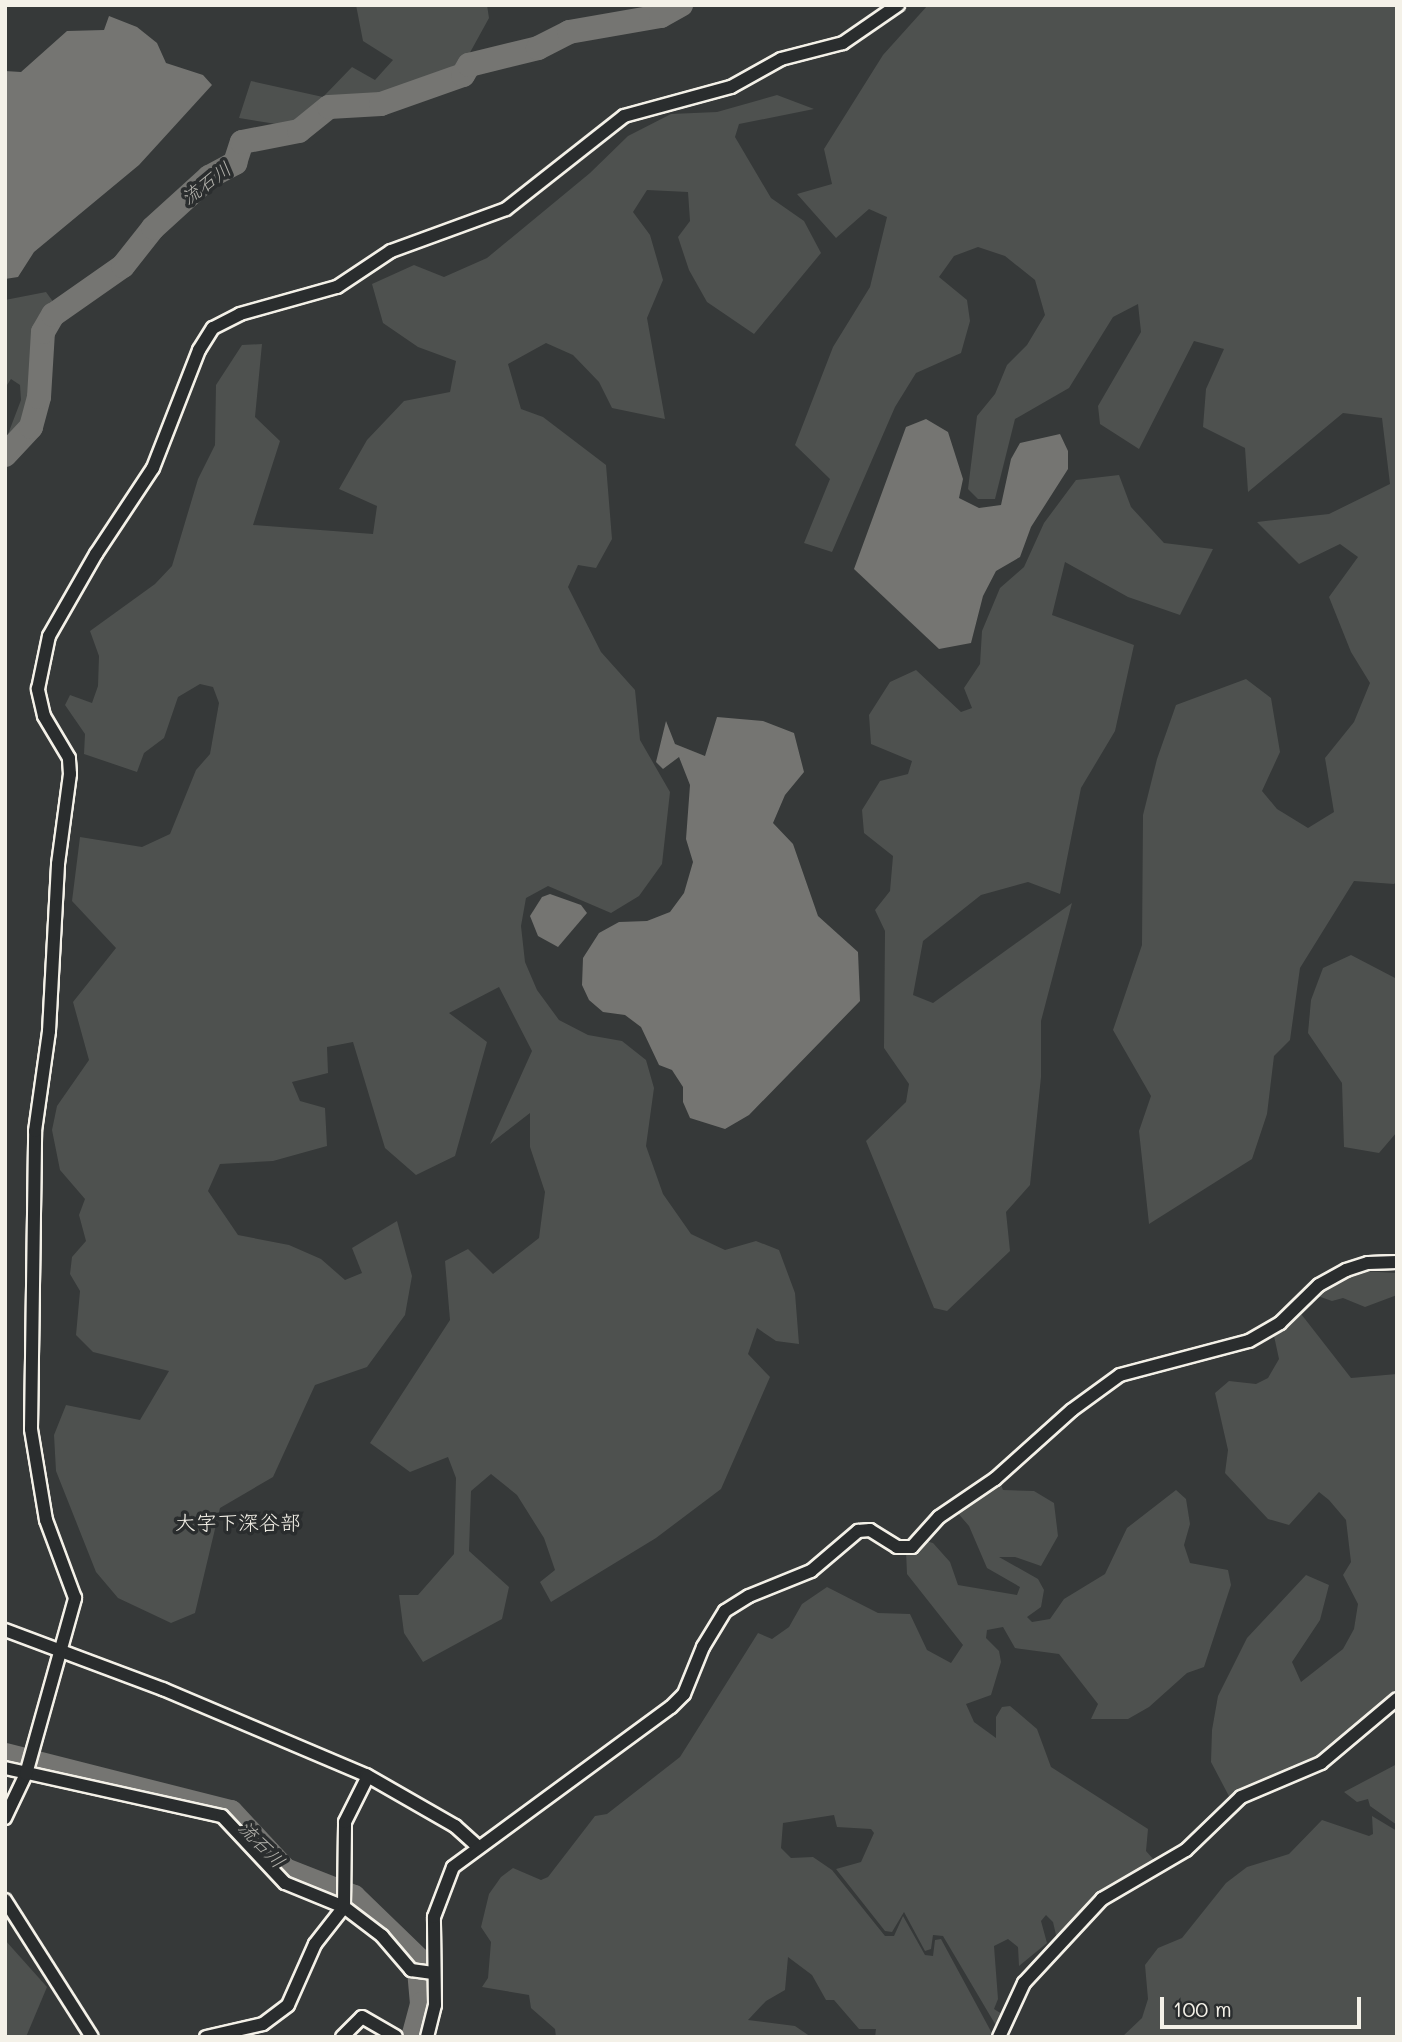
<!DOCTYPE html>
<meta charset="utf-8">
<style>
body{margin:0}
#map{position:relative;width:1402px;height:2042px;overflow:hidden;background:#363939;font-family:Mali,"Klee One",sans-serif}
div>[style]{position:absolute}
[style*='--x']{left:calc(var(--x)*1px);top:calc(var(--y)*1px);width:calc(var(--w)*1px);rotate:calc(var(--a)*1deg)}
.green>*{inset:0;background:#4e514f}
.water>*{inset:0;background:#757572}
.river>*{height:24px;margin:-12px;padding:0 12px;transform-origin:12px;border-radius:12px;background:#757572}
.roads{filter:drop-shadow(2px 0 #f4f1e8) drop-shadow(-2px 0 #f4f1e8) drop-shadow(0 2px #f4f1e8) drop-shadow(0 -2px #f4f1e8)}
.street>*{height:12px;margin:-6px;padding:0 6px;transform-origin:6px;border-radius:6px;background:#2a2d2e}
span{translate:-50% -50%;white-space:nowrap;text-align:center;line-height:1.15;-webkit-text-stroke:7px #2a2d2e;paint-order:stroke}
.water-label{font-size:19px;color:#b4b3ad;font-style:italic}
.quarter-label{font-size:21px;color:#f4f1e8}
.frame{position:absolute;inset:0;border:7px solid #f4f1e8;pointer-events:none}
.scale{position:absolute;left:1160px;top:1997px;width:201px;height:32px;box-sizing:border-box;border:4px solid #f4f1e8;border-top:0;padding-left:9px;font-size:21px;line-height:24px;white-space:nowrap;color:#f4f1e8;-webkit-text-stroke:5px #2a2d2e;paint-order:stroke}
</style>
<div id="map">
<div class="green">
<div style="clip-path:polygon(356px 5px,487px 5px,489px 18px,467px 58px,381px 108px,339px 108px,308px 129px,239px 118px,251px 81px,323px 97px,352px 67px,375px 80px,393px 60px,363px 41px)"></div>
<div style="clip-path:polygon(928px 5px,1397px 5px,1397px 881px,1394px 884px,1354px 881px,1300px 968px,1290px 1040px,1274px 1056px,1267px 1114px,1252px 1159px,1149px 1224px,1139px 1131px,1151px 1096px,1113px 1030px,1142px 945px,1143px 815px,1157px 759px,1176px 705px,1246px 679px,1271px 698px,1280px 752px,1262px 791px,1277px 809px,1308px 828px,1334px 812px,1325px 758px,1354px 722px,1370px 683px,1351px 652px,1329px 597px,1358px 557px,1340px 544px,1299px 564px,1257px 522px,1329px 514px,1390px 484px,1382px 418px,1343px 413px,1248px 492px,1245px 448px,1203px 427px,1206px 389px,1224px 349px,1194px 341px,1139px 449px,1100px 424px,1098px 406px,1141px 332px,1138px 304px,1113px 317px,1069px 388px,1015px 419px,995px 499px,978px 499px,968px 489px,977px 416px,995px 394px,1007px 365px,1027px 345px,1045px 315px,1035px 280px,1005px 256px,978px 247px,954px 256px,939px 277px,967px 300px,970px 321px,961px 353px,916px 373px,895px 407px,832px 552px,804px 543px,830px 479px,795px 445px,833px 347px,870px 287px,887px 217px,869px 209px,836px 238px,797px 194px,832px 184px,824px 149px,883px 55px)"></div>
<div style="clip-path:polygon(777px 95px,814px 109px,739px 124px,735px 137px,771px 198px,804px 221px,821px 253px,754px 334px,707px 302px,689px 270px,678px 237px,690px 221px,688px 192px,647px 190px,633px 212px,650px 235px,663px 280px,647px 318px,665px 419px,612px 408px,599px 382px,573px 355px,546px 343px,508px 364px,521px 409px,543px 417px,606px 465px,612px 539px,596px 568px,578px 565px,568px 587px,601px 652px,635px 690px,640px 740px,670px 792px,662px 864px,639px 896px,611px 913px,548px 886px,526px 898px,521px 926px,525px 962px,537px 990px,559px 1020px,588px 1035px,622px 1041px,646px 1060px,654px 1088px,646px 1146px,663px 1194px,691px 1234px,725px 1250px,756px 1241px,779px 1250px,795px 1293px,799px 1344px,776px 1341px,757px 1328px,748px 1354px,770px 1377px,721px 1489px,656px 1538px,551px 1602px,540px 1582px,555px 1570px,544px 1538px,517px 1495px,491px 1474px,471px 1491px,469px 1551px,509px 1587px,502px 1619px,423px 1662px,404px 1633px,399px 1595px,418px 1595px,454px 1554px,456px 1478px,448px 1457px,410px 1472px,370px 1443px,450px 1320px,445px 1261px,468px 1249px,493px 1274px,539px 1238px,545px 1192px,530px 1147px,530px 1113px,490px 1144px,532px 1051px,499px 987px,449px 1013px,487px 1042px,455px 1156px,416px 1175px,385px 1148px,353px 1042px,327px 1047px,328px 1073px,292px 1082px,300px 1101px,325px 1108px,327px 1146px,273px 1161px,220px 1164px,208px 1191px,238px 1235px,289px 1245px,321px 1259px,345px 1280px,362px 1273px,352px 1248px,397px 1221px,412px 1276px,405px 1315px,367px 1367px,315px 1385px,273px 1477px,220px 1508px,195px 1613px,171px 1623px,118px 1598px,96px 1572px,56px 1471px,54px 1435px,66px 1405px,140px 1420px,169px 1371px,93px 1352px,76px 1335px,80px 1291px,70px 1274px,72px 1257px,86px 1241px,79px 1215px,85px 1199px,60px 1170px,52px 1130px,57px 1106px,89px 1060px,73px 1002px,116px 948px,72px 901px,80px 837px,142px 847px,170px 834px,196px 770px,210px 754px,219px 703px,213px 687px,200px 684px,178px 697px,164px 738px,144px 753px,137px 772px,84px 754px,85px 734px,65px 705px,70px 695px,92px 703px,98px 686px,99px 656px,90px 631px,155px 584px,172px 566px,198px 479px,215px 445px,216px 385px,242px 345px,262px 344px,255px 417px,280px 441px,253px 525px,373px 534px,377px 506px,339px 489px,367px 440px,404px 401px,450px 392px,456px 361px,418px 347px,383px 323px,372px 284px,414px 265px,444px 277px,487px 258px,590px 173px,628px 136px,671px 114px,717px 112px)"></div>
<div style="clip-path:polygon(46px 292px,54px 303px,30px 428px,5px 442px,21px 400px,20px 385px,11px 379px,5px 388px,5px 300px)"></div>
<div style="clip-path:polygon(1119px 475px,1131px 507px,1164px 543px,1213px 549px,1180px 615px,1128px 597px,1065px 562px,1052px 615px,1134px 645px,1115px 731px,1081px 788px,1060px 894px,1028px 882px,981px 895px,923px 941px,913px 995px,933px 1003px,1072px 903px,1041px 1021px,1041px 1077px,1030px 1185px,1006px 1212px,1010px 1251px,947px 1311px,934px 1308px,866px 1141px,906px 1102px,909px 1084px,884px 1048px,885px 931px,875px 910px,890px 891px,893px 856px,864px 833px,862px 810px,880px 781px,908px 774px,912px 761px,871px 744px,869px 715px,890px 682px,916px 670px,961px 712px,972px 708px,964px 688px,980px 664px,982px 631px,1000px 588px,1024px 567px,1044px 523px,1076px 480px)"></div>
<div style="clip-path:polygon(1351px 955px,1397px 979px,1397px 1132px,1379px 1153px,1344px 1147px,1342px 1083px,1308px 1033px,1311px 1000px,1323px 968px)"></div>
<div style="clip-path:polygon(1361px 1271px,1397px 1273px,1397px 1295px,1365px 1307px,1343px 1298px,1332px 1301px,1312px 1294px,1315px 1286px)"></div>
<div style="clip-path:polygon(1298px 1310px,1351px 1378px,1397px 1374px,1397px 1696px,1320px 1760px,1231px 1800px,1211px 1762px,1212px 1730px,1218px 1696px,1247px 1638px,1306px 1575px,1329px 1585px,1320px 1620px,1292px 1662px,1301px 1682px,1343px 1649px,1354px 1629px,1358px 1604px,1343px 1575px,1351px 1562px,1346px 1520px,1329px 1500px,1319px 1492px,1289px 1525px,1268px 1519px,1225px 1473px,1228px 1450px,1215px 1393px,1229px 1381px,1256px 1384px,1268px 1378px,1279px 1359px,1271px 1322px)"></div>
<div style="clip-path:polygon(1000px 1482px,1003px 1490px,1034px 1491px,1054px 1503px,1058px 1536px,1041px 1566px,1015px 1557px,999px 1557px,1038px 1579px,1044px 1590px,1041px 1607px,1027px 1617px,1032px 1622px,1050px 1619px,1064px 1599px,1105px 1574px,1127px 1528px,1176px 1490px,1186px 1499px,1190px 1524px,1184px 1545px,1190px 1563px,1228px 1570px,1231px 1585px,1204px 1667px,1187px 1673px,1149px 1707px,1128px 1719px,1091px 1719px,1098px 1704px,1059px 1654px,1015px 1648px,1003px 1627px,987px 1630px,986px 1638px,999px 1651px,1001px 1662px,991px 1695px,966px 1704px,974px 1722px,996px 1738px,996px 1717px,1002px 1707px,1010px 1706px,1037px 1729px,1051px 1767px,1148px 1829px,1146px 1851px,1154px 1860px,1065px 1935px,1056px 1935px,1053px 1922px,1046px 1915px,1041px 1921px,1047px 1943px,1019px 1966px,1018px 1947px,1008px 1939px,994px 1946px,998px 1999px,994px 2009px,1005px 2016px,998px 2029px,943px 1936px,933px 1935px,931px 1949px,925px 1951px,904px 1912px,892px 1932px,885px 1931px,836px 1869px,861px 1862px,874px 1833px,871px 1829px,837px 1827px,834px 1815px,783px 1823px,781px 1848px,791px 1858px,813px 1857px,832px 1870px,885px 1936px,894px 1936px,903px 1916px,925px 1955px,933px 1956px,935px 1940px,941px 1939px,994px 2037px,875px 2037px,876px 2029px,859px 2029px,834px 2000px,826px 2000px,812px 1975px,788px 1957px,785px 1990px,766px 2001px,748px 2020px,795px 2026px,811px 2037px,556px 2037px,555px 2029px,531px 2008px,529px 1995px,482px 1987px,488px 1978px,491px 1942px,481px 1927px,489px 1894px,501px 1877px,513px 1868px,541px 1880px,548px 1877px,595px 1816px,607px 1814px,680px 1757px,758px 1633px,772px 1639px,789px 1627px,802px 1604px,827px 1587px,878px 1613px,910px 1614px,927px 1650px,951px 1663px,963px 1645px,907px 1574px,906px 1551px,922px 1540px,933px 1543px,950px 1562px,958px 1585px,1017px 1595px,1020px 1587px,987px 1568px,969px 1526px,956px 1511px)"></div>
<div style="clip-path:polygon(1397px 1764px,1397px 1825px,1370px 1806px,1368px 1799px,1357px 1802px,1344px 1792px)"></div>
<div style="clip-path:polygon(1372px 1816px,1397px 1831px,1397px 2037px,1122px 2037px,1142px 2018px,1148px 1999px,1145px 1965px,1158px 1948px,1182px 1938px,1226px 1883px,1247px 1867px,1289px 1854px,1322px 1820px,1369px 1836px,1373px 1834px)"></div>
<div style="clip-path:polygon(5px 1940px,47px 1987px,26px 2037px,5px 2037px)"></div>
</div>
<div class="water">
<div style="clip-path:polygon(109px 16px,137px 27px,157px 43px,166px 63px,203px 75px,212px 85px,139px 165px,34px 252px,18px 277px,5px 279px,5px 71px,21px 72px,67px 31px,104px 30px)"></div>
<div style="clip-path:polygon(926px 419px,948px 432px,963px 479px,959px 498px,979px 508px,1001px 505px,1011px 459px,1020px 443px,1060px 434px,1068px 451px,1068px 469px,1031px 527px,1020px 557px,996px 571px,983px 596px,971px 643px,939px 649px,854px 569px,906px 427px)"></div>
<div style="clip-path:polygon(717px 717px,763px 721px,794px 733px,804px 772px,785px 795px,773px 823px,793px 844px,818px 916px,858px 952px,860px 1001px,749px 1115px,725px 1129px,690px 1118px,683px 1102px,683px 1087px,672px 1070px,659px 1065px,641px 1027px,625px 1015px,603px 1012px,589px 1000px,582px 985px,583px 958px,599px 933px,619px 922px,647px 921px,670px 912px,684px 893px,693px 862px,686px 839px,690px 785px,679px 757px,663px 769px,656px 762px,666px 721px,675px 744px,705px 756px)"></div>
<div style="clip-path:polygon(550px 894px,581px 905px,587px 913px,558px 947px,538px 936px,530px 916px,542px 897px)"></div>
</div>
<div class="river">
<div style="--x:5;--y:455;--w:38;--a:-47"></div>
<div style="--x:31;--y:427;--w:31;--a:-75"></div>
<div style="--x:39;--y:397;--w:65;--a:-86.5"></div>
<div style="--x:43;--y:332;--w:20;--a:-60"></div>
<div style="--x:53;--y:315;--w:85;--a:-35"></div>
<div style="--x:123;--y:266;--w:48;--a:-51.7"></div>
<div style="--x:153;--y:228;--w:76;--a:-42.3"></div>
<div style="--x:209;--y:177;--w:30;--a:-28"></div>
<div style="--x:235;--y:163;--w:22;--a:-72"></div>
<div style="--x:242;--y:142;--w:58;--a:-10.9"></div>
<div style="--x:299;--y:131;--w:38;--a:-39"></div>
<div style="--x:329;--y:107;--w:52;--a:-3.3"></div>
<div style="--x:381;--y:104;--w:87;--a:-19.5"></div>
<div style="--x:463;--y:75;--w:12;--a:-59"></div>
<div style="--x:469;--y:65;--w:71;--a:-13.8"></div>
<div style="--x:538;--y:48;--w:35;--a:-27"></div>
<div style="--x:569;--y:32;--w:93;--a:-9.9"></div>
<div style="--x:661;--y:16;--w:23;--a:-29"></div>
<div style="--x:5;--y:1755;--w:233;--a:14.2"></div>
<div style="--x:231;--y:1812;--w:79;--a:47"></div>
<div style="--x:285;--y:1870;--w:74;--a:21.4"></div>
<div style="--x:354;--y:1897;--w:89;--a:44.1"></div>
<div style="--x:418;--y:1959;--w:45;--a:84.9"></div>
<div style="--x:422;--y:2004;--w:34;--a:105"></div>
</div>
<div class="roads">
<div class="street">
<div style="--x:5;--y:1630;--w:169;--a:20.5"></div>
<div style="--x:163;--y:1689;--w:220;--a:23"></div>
<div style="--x:366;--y:1775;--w:103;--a:29.8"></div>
<div style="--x:455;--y:1826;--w:31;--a:42"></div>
<div style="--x:5;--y:1768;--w:222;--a:12.5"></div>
<div style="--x:222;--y:1816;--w:92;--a:46.8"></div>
<div style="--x:285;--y:1883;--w:64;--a:22.1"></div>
<div style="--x:344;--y:1907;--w:48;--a:37.3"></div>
<div style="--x:382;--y:1936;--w:45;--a:49.5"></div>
<div style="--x:411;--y:1970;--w:22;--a:8"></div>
<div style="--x:5;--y:1818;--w:49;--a:-64.5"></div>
<div style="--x:26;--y:1774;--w:183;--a:-74.4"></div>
<div style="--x:75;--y:1598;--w:83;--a:-110.4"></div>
<div style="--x:46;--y:1520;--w:92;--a:-99.4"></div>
<div style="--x:31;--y:1429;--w:298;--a:-89.2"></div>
<div style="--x:35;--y:1131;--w:101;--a:-82"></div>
<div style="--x:49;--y:1031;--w:167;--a:-86.9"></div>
<div style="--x:58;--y:864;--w:91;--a:-82.4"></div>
<div style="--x:70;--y:774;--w:16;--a:-94"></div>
<div style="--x:69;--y:758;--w:49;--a:-120.8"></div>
<div style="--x:44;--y:716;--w:28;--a:-103"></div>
<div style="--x:38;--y:689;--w:54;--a:-78.3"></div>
<div style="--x:49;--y:636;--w:95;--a:-60.2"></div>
<div style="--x:96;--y:554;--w:103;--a:-56.5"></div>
<div style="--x:153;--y:468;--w:127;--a:-68.7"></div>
<div style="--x:199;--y:350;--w:26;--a:-58"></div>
<div style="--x:213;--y:328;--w:30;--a:-27"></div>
<div style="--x:240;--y:314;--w:101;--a:-15.6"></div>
<div style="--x:337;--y:287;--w:65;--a:-33.7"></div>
<div style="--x:391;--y:251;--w:122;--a:-20.1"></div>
<div style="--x:506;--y:209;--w:150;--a:-38.2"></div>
<div style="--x:624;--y:116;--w:111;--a:-15.2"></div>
<div style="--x:731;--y:87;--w:57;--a:-29.2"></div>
<div style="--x:781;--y:59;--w:64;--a:-14.5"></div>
<div style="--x:843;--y:43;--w:67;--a:-34.6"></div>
<div style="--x:5;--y:1900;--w:162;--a:57.6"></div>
<div style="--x:206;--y:2037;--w:58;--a:-12.8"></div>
<div style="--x:263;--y:2024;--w:31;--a:-37"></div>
<div style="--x:288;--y:2005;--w:67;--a:-66.1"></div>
<div style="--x:315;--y:1944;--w:47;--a:-51.9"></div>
<div style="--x:344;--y:1907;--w:85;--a:-89.3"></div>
<div style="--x:345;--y:1822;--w:51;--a:-63.4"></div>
<div style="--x:342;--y:2037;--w:28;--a:-45"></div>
<div style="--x:362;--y:2017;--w:39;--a:30"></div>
<div style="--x:427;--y:2037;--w:33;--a:-76"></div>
<div style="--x:435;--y:2005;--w:88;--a:-90.7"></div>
<div style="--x:434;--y:1917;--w:53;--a:-69.2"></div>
<div style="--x:453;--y:1867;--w:270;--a:-36.3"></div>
<div style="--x:671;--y:1707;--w:18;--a:-45"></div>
<div style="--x:684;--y:1694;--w:51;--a:-68"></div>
<div style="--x:703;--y:1647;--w:42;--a:-58.6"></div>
<div style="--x:725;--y:1611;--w:28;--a:-32"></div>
<div style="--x:749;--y:1596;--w:67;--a:-22"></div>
<div style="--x:811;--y:1571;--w:62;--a:-40.4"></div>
<div style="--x:858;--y:1531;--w:12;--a:-5"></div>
<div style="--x:870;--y:1530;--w:32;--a:32"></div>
<div style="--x:897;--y:1547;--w:15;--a:0"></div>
<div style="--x:912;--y:1547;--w:40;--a:-48"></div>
<div style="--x:939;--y:1517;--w:68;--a:-34.2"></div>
<div style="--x:995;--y:1479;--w:103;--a:-41.9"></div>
<div style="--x:1072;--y:1410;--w:59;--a:-36.1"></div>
<div style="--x:1120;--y:1375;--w:133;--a:-14.8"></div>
<div style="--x:1249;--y:1341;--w:36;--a:-30"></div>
<div style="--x:1280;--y:1323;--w:54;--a:-44.3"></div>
<div style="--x:1319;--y:1285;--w:31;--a:-29"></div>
<div style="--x:1346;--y:1270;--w:23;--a:-18"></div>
<div style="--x:1368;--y:1263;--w:29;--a:-2"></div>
<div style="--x:999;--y:2037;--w:60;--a:-65.2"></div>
<div style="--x:1024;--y:1983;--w:115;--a:-47.1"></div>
<div style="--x:1102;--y:1899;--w:97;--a:-30.3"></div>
<div style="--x:1186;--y:1850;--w:76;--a:-43.9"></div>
<div style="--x:1241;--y:1797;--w:87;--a:-23"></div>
<div style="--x:1321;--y:1763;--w:99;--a:-40.1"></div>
</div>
</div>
<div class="water-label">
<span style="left:206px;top:183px;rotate:-37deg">流石川</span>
<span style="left:262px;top:1844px;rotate:46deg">流石川</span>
</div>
<div class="quarter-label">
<span style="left:238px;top:1522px">大字下深谷部</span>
</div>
<div class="frame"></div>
<div class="scale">100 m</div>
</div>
